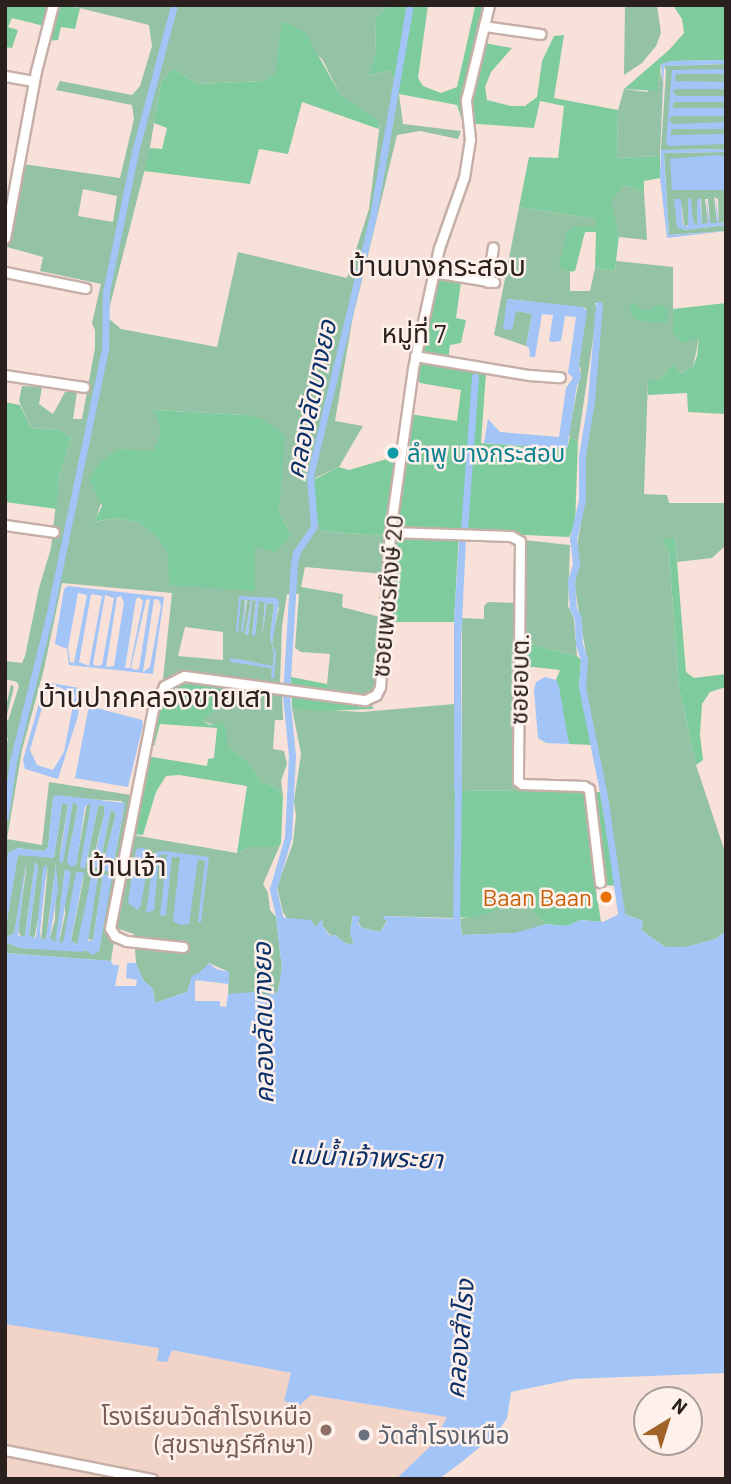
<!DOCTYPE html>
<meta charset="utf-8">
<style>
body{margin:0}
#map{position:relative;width:731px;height:1484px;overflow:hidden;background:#f8e1d8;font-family:Barlow,"Noto Sans Thai",sans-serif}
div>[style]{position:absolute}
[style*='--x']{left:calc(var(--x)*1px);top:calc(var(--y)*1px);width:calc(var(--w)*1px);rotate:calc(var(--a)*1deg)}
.built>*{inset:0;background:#f2d3c7}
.green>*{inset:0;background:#94c2a5}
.forest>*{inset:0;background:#7ecb9e}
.water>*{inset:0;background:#a2c4f6}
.canal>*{height:7px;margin:-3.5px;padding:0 3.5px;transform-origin:3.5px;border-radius:3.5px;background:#a2c4f6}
.roads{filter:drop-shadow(2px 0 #c5afa7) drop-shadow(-2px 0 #c5afa7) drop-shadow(0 2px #c5afa7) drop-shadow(0 -2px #c5afa7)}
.minor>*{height:9px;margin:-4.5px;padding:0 4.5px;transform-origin:4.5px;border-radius:4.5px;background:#fff}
.dots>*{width:19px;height:19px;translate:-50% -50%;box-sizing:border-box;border:4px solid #fef0eb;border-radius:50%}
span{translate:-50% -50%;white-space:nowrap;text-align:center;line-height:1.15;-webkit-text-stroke:5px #fef0eb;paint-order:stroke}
.culture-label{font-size:24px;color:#0d838f}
.left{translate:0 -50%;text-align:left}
.street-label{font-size:24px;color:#2a211e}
.food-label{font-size:24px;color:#c56008}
.right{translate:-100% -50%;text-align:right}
.education-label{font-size:24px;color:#785e54}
.worship-label{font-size:24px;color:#5b616d}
.neighbourhood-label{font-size:26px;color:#2a211e}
.water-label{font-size:26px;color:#0c3168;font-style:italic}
.quarter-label{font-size:28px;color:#2a211e}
.frame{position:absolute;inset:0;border:7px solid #2a211e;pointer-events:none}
.north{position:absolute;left:633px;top:1386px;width:70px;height:70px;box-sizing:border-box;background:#fef0eb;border:2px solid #a99d99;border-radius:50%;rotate:38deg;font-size:19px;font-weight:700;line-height:28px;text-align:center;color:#2a211e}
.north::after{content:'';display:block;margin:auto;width:24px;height:32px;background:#a06328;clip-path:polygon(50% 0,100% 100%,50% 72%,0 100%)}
</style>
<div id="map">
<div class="built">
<div style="clip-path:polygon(5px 1323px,172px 1350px,291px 1373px,310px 1395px,448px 1417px,434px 1443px,396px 1479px,5px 1479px)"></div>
</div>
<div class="green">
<div style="clip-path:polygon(evenodd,79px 5px,392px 5px,380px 12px,375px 21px,376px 52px,370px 76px,390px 70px,399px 94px,403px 124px,461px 131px,458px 139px,420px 131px,397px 135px,352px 321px,335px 421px,363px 426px,339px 467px,315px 478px,322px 531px,386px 536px,384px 574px,305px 567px,301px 587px,343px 594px,342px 607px,380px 617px,378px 688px,370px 696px,330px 689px,327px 684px,330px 654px,301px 652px,295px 648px,299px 594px,287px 594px,282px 626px,280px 685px,182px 673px,163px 680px,172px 593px,62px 583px,44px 669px,22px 750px,7px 839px,42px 845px,49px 782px,131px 795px,127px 834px,237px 853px,251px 847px,274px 847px,281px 843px,263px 884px,268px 893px,270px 910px,276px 917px,282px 968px,278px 992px,270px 995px,228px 994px,229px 972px,209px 963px,187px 992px,155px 1003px,153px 989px,143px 980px,136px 963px,134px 934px,116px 928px,111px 961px,5px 953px,5px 942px,20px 948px,99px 951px,111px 877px,103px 875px,93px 940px,86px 939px,98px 877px,92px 874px,79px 942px,78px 945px,71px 941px,84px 876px,63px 943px,59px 942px,65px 915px,65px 869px,56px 943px,51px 942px,50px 937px,55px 920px,56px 864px,46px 939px,41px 940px,48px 866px,34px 940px,29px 936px,38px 867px,35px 862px,25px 936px,21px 937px,18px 931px,27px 862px,14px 933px,9px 936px,5px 934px,16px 860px,19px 854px,23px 854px,54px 858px,62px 803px,66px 802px,68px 805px,59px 858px,73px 802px,78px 806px,67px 862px,76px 865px,87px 803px,92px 804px,92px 809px,85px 869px,98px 806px,101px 805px,104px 806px,104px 815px,92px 865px,99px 868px,111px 809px,116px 814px,104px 861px,112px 871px,124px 809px,122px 801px,53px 797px,48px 847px,44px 851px,17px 848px,5px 870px,5px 748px,8px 739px,5px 733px,5px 711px,11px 684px,14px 687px,6px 719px,8px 721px,19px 686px,17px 682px,5px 679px,5px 661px,22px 663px,25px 656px,39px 588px,51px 548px,59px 477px,71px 437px,59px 430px,31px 428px,19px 401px,22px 386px,42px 387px,39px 404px,53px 414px,65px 392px,77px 392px,73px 419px,82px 419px,95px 348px,95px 330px,92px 323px,101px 284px,40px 271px,43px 257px,7px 247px,23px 164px,120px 178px,134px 119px,132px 105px,56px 90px,60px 81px,132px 95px,140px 86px,152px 46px,149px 25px,75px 7px,79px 5px,283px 21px,322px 59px,340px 94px,380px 123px,369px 209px,347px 278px,238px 252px,217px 347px,121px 329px,107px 317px,149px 153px,161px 83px,173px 68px,197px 84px,263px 81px,275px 74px,283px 21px,79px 5px,83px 189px,117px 196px,113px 222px,78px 216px,83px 189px,79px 5px,155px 410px,248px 415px,280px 486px,279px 512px,291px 536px,255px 547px,254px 563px,168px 555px,159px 538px,140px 523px,117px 518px,95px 522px,118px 449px,153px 452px,161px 432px,155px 410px,79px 5px,241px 598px,273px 600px,279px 608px,273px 634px,272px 645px,276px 653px,271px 678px,272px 668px,230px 661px,238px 659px,273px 667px,274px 654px,270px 637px,274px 604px,267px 603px,262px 636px,265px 602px,259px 600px,255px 635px,252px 635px,256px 601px,252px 600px,248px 635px,245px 634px,251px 600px,247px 600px,243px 631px,245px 599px,241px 598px,79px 5px,185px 627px,223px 632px,223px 660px,178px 656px,185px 627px)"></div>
<div style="clip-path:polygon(625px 5px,657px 5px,661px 33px,656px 46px,642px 63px,624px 75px)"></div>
<div style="clip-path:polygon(726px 64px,726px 149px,661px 150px,666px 71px,664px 66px)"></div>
<div style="clip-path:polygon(660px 68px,663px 83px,660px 156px,617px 158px,618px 110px,624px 89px,647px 92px,659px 81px)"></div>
<div style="clip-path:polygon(726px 152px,726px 222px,719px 223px,718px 199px,714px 197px,717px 223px,710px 224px,708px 199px,705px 199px,708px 223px,702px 225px,701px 199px,697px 200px,699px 225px,694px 225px,688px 198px,690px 225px,684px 226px,682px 207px,674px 199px,684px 230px,726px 225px,726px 231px,669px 235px,664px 153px)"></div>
<div style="clip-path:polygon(624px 185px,644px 192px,647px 240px,619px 237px,611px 205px,613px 197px)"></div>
<div style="clip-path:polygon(519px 207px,596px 219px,596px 227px,573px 227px,566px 272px,570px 272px,570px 291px,590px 291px,595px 268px,615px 271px,616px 261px,673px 267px,673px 332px,699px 338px,693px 367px,681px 373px,674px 364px,658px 381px,648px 381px,644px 494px,667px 495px,669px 503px,726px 503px,726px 545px,712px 558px,677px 562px,675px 538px,662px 538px,669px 553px,679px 688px,696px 765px,726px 855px,726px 931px,716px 939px,686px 947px,665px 947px,641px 930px,643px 921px,624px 914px,609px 808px,585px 687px,587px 660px,575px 588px,577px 546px,585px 498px,585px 450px,593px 404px,601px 303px,595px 303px,597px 312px,578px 441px,570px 437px,569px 433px,581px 370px,579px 365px,586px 308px,507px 299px,516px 311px,532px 314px,526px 346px,494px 335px)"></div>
<div style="clip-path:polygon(524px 540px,570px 545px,568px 606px,574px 619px,577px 656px,523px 642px)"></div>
<div style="clip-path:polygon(488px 602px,514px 603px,518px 791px,462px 790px,462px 618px,484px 619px,484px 606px)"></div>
<div style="clip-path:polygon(216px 684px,282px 693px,283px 720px,275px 720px,273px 749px,284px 751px,287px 764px,281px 781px,283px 796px,277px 788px,261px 781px,249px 763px,227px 745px,227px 730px,200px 720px,215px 711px)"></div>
<div style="clip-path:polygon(454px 704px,454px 918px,384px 916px,387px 921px,380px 932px,362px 928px,353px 915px,350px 932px,354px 945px,345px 943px,335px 935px,331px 936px,322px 925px,323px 920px,315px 927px,311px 920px,288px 920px,283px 912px,277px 887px,293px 843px,296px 816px,294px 801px,301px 754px,292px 708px,362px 712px)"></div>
<div style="clip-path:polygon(529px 908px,546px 924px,533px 931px,515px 933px,462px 935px,460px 919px,497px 910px)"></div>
</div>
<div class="forest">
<div style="clip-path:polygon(6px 5px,50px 5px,44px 26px,12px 18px,8px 27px,18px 30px,12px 48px,5px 47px)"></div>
<div style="clip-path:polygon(56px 5px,80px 8px,75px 29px,61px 27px,58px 40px,47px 41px)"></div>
<div style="clip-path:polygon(392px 5px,428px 5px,418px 78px,423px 86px,441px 93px,457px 87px,475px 7px,473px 5px,488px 5px,484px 43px,512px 48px,491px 72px,485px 87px,487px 100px,511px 106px,525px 106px,537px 97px,542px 61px,554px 36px,564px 35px,554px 98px,618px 110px,617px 158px,660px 156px,660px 178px,644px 181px,644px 192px,624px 185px,613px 198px,612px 205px,619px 235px,615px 271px,595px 268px,596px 232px,585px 232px,575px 271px,567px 272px,559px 265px,567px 232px,572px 227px,596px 227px,596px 219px,519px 207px,529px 157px,558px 158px,564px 106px,540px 101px,534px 128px,463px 123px,457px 105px,399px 94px,390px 70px,369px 76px,376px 52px,375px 21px,380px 12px)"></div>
<div style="clip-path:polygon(673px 5px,726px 5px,726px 60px,672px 61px,661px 64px,657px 91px,624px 89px,669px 50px,684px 33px,682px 19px)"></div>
<div style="clip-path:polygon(282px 21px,305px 32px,340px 94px,380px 122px,379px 129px,302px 102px,288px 154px,259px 149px,250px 184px,144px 171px,150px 148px,162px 149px,167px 128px,154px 123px,161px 83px,173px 68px,197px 84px,263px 81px,275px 73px)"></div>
<div style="clip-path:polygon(436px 276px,461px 282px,456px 318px,466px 320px,461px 343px,450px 345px,448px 363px,486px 373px,481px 443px,567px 449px,570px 437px,578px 441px,575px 525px,569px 537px,459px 532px,454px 622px,387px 622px,386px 536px,322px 531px,317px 522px,312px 483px,315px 479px,339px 467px,349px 470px,397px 456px,409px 414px,457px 421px,461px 390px,420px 383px,415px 377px)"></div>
<div style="clip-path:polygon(635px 303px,644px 311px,661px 304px,668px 310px,669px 316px,665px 323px,640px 321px,632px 316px,629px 307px)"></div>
<div style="clip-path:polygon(726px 303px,726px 414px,688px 412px,687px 393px,648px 395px,648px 380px,658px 381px,674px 364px,681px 373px,693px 367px,697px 356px,699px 338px,682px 343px,673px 332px,673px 309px)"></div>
<div style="clip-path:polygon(5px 402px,20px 405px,31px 428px,59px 430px,71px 437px,59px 477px,57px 509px,5px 502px)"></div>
<div style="clip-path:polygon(154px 410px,248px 415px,266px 421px,285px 436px,279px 512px,291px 536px,275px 552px,255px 547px,255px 591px,169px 585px,168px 555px,158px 538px,140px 523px,117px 518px,94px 522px,102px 506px,89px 479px,100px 462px,118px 449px,153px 451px,161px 432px)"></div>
<div style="clip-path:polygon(662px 538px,675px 538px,686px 672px,694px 678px,726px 674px,726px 687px,710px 692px,702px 704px,700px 735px,703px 760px,696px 765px,679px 688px,669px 553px)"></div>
<div style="clip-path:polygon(523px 642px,577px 656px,581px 660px,579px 686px,592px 745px,569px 744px,556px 680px,560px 670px,524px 666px)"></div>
<div style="clip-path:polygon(291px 677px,327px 684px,330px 689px,370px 696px,373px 709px,323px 711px,292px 708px)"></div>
<div style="clip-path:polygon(177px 681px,216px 684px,215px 711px,201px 720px,210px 725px,221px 722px,227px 730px,227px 745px,249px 763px,261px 781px,277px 788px,283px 796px,281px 843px,274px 847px,251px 847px,237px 853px,247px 786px,179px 775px,166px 776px,156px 792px,143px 835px,127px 834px,146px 756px,207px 766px,208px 759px,214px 758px,217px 728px,160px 724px,154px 746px,150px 746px,154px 711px,161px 711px,162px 692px)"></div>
<div style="clip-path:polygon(454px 790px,600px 792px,616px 886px,595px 884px,601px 922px,581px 920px,567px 926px,546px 924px,529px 908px,497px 910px,475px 917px,454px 918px)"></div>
</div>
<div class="water">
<div style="clip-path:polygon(726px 60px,726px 64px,664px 66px,661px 150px,726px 149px,726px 152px,664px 153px,669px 235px,726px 231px,667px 238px,660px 178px,663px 83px,661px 64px,672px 61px)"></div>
<div style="clip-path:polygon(726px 69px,726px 74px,676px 74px,675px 81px,726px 82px,726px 89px,675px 89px,673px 92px,677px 96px,726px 96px,726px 102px,674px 102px,672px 108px,726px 108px,726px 116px,672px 116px,669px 120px,673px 124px,726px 122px,726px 132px,725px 129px,672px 129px,670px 135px,726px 134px,726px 144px,668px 146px,666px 142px,672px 70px)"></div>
<div style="clip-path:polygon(718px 155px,724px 157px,726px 190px,672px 190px,670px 159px)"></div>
<div style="clip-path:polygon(715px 195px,719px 223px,726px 223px,726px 225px,684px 230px,677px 227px,674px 199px,681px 199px,683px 225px,688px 227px,688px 198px,691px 199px,693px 221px,697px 226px,697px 200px,700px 197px,702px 224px,708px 223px,706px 197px,710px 223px,717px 223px)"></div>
<div style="clip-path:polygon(507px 299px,583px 307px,587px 311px,579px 365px,581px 378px,577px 385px,567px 449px,484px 443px,488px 419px,500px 432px,559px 437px,566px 388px,573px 378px,568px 373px,576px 317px,565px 316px,561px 341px,552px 342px,549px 341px,553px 315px,542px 314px,535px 357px,530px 357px,529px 348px,526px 346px,532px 314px,516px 311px,512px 330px,503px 329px)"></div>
<div style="clip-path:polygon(466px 539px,461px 644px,462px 790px,454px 790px,454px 621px,459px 540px)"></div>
<div style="clip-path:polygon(evenodd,68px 586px,164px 597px,153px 674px,69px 665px,67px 649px,55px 644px,64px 589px,68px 586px,78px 593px,87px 595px,74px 663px,70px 662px,68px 648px,78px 593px,68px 586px,91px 594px,102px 596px,89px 666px,79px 662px,91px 594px,68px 586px,105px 595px,114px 598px,102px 665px,96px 666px,93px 664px,105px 595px,68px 586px,121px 596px,124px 602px,114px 666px,106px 667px,117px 597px,121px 596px,68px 586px,139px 597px,143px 601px,131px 662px,130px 668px,125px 668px,136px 599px,139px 597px,68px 586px,150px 599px,139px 669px,135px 670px,131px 668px,146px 600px,150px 599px,68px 586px,154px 599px,159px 600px,161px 606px,150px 667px,143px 672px,154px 599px)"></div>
<div style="clip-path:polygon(239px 596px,277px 598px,279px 602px,272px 644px,276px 653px,274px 678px,271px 679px,272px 668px,230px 662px,230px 659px,238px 659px,273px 666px,274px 654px,270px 637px,274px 604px,267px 603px,262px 636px,265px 602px,259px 601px,255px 636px,252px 635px,256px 601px,252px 600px,248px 635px,245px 635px,251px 600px,246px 600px,243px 632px,241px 631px,245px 600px,241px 599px,238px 632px,236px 632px)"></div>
<div style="clip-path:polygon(545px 677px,556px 680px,559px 687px,569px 744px,546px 743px,538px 738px,534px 690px,536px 682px)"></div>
<div style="clip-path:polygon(evenodd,45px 682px,79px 688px,80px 695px,78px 716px,58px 779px,25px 769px,23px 760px,45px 682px,48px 687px,59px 687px,75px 695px,64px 752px,53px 770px,37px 765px,30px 750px,48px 687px)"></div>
<div style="clip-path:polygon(89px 706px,142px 720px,143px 725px,128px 787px,75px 778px)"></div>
<div style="clip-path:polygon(57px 795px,125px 803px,112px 871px,105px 871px,104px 861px,116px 814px,111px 809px,99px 868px,92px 869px,104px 815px,104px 806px,101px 805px,98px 806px,85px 869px,80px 867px,91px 804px,85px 806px,78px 855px,76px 865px,71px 867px,67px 862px,78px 806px,73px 802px,64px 858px,62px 863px,59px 862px,68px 805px,62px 803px,54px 858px,18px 855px,5px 934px,9px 936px,14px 933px,26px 861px,18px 936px,25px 936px,35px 862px,38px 867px,29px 936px,36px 938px,43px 868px,47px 864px,40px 932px,41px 940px,46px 939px,56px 864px,58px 888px,50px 937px,55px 943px,65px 869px,71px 872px,59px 941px,63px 943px,76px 872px,84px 872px,71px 940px,77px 945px,92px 874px,98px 876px,88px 941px,93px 940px,103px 875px,109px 875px,112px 877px,99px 951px,93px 955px,85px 950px,82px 952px,20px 948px,5px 942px,5px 870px,8px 853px,17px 848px,44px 851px,48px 847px,53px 797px)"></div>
<div style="clip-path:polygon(143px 848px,147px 850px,148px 864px,141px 905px,137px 910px,128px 903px,136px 849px)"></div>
<div style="clip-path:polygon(164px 851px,209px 857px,201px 922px,198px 922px,205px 861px,198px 859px,189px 924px,180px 925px,173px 921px,180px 857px,172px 857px,166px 915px,160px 916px,167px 854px,159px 855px,154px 910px,146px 913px,154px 856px,157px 852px)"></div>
<div style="clip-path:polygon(621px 913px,643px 921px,641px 930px,665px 947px,686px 947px,716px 939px,726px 931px,726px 1373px,573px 1379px,511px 1392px,507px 1418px,497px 1433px,463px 1461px,439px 1479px,396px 1479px,434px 1443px,447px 1417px,311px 1395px,300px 1405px,284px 1401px,291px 1373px,172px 1350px,167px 1362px,157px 1361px,159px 1348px,5px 1324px,5px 953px,111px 961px,113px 965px,119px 965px,115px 986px,136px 986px,137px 980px,126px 978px,127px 963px,136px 963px,143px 980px,153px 989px,155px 1003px,187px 992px,192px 976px,199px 973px,209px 963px,216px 969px,229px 972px,229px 984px,195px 980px,195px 1001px,220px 1001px,220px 1006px,226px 1007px,228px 994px,254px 992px,270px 995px,278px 992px,282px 968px,276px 917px,311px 920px,315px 927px,323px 919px,322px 925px,330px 936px,335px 935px,345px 943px,354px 945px,350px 933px,353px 915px,360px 917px,358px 924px,362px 928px,380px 932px,387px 922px,382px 916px,460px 919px,462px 935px,515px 933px,546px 924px,567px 926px,581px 920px,603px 922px)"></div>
</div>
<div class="canal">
<div style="--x:599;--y:305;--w:96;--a:94.8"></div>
<div style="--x:591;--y:401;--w:56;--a:99.3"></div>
<div style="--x:582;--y:456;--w:44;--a:90"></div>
<div style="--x:582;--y:500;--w:39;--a:103"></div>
<div style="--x:573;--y:538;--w:26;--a:83"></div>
<div style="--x:576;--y:564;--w:18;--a:106"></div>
<div style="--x:571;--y:581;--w:27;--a:86"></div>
<div style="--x:573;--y:608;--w:12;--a:66"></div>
<div style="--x:578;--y:619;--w:25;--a:88"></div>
<div style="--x:579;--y:644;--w:16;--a:72"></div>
<div style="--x:584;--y:659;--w:28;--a:94"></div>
<div style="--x:582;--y:687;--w:111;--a:78.6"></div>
<div style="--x:604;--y:796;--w:118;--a:81.7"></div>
<div style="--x:464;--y:530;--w:154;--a:-85.9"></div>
<div style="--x:5;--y:817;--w:57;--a:-81.9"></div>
<div style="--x:13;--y:761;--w:148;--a:-76"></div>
<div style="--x:49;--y:617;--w:274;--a:-78.2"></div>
<div style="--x:105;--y:349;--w:57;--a:-89"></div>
<div style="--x:106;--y:292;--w:143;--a:-78.3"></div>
<div style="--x:135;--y:152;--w:152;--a:-75.1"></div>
<div style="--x:281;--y:924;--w:36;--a:-103"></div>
<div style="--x:273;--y:889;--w:54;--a:-73.9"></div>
<div style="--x:288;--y:837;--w:81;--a:-87.2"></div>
<div style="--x:292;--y:756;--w:61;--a:-95.6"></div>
<div style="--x:286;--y:695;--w:131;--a:-86.5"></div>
<div style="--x:294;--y:564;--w:11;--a:-80"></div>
<div style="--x:296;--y:553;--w:32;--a:-56"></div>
<div style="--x:314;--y:526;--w:50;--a:-94.6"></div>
<div style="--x:310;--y:476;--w:268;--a:-76.4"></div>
<div style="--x:373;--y:216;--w:214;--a:-80.1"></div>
<div style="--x:456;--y:928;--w:145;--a:-89.2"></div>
</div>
<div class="roads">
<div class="minor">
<div style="--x:484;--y:26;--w:57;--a:8.1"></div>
<div style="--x:5;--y:76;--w:29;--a:10"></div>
<div style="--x:5;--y:238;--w:170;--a:-79.5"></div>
<div style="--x:36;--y:71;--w:68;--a:-75.6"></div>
<div style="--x:5;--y:272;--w:82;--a:11.3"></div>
<div style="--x:433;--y:272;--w:62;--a:9.3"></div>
<div style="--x:488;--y:282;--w:35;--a:-82"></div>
<div style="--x:415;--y:356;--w:116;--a:9.5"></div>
<div style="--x:529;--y:375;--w:31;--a:4"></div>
<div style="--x:5;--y:375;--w:80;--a:8.6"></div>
<div style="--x:5;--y:525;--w:49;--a:8.1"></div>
<div style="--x:390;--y:532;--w:121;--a:1.9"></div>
<div style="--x:511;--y:536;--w:10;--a:29"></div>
<div style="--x:520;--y:541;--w:240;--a:90.5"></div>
<div style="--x:518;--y:781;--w:5;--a:37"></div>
<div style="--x:522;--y:784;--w:62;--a:1.8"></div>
<div style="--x:584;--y:786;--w:6;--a:31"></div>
<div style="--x:589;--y:789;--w:94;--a:83.3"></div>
<div style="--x:183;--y:947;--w:57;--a:-174"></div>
<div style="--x:126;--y:941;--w:12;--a:-156"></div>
<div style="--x:115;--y:936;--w:9;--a:-122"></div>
<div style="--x:110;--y:928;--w:223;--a:-78.9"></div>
<div style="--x:153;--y:709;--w:25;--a:-64"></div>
<div style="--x:164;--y:686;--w:22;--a:-27"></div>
<div style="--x:184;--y:676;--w:183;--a:7.6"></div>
<div style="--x:365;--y:700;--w:12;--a:-24"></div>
<div style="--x:376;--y:695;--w:9;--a:-63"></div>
<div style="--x:380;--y:687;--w:155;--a:-86.3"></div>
<div style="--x:390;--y:532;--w:166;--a:-82"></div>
<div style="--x:413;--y:368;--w:123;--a:-77.8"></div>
<div style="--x:439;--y:248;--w:75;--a:-70.6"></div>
<div style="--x:464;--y:177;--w:38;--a:-81"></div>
<div style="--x:470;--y:139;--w:39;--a:-96"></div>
<div style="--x:466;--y:100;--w:98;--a:-76.4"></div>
<div style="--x:5;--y:1450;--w:150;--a:11.2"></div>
</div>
</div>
<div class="dots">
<div style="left:393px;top:453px;background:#0f9aa8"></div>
<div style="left:606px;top:897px;background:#e8710a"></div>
<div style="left:326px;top:1430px;background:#8d6e63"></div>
<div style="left:364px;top:1435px;background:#6b7280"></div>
</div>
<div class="culture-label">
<span class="left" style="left:407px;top:453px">ลำพู บางกระสอบ</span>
</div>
<div class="street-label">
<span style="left:387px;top:596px;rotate:-85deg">ซอยเพชรหึงษ์ 20</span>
<span style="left:519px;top:679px;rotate:-89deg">ซอยอบต.</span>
</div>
<div class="food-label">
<span class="right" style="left:592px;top:897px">Baan Baan</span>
</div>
<div class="education-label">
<span class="right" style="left:312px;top:1430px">โรงเรียนวัดสำโรงเหนือ<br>(สุขราษฎร์ศึกษา)</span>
</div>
<div class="worship-label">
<span class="left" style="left:378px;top:1435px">วัดสำโรงเหนือ</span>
</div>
<div class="neighbourhood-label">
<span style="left:414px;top:333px">หมู่ที่ 7</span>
</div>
<div class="water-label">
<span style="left:310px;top:399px;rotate:-78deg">คลองลัดบางยอ</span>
<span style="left:262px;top:1023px;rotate:-91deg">คลองลัดบางยอ</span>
<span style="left:366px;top:1156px;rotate:2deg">แม่น้ำเจ้าพระยา</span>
<span style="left:459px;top:1339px;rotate:-85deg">คลองสำโรง</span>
</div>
<div class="quarter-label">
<span style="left:437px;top:265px">บ้านบางกระสอบ</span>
<span style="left:155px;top:696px">บ้านปากคลองขายเสา</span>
<span style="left:127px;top:865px">บ้านเจ้า</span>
</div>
<div class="frame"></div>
<div class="north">N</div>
</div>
